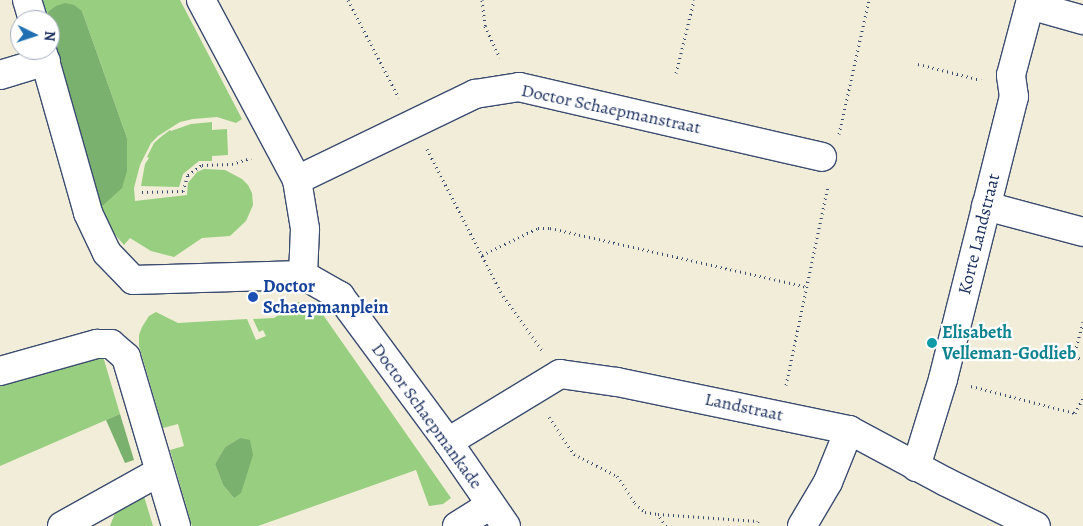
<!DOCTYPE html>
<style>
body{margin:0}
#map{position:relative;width:1083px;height:526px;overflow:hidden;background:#f1edd8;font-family:Alegreya,serif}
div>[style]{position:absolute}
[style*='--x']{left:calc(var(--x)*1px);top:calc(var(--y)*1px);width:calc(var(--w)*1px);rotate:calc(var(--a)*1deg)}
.green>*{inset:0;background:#98ce7f}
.forest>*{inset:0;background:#7ab16e}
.path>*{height:3px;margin-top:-1.5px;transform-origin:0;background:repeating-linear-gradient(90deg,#3b4c70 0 1px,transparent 0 5px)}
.roads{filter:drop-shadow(1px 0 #3b4c70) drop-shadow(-1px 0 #3b4c70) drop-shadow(0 1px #3b4c70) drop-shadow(0 -1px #3b4c70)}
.minor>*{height:28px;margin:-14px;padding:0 14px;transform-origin:14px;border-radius:14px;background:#fff}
.dots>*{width:14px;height:14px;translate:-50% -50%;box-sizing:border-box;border:2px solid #fff;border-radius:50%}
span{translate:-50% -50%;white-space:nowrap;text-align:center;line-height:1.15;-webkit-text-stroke:4.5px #fff;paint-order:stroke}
.street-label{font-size:18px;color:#1b2f5e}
.transit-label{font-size:18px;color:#164399;font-weight:700}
.left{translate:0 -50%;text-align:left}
.culture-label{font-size:18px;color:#0d838f;font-weight:700}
.north{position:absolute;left:10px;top:10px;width:50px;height:50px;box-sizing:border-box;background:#fff;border:1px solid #a4acbf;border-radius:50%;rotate:94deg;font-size:14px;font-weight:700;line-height:20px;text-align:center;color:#1b2f5e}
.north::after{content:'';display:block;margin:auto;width:18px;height:22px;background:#1f6fb2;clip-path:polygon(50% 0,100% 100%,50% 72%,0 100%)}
</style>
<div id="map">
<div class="green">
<div style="clip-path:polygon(38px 0,180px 0,242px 119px,236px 123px,217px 117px,193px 119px,180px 122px,158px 136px,151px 143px,140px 165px,134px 188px,135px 201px,187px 195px,188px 183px,197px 172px,204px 169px,225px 170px,242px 179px,248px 185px,252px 193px,253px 205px,246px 221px,230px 236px,202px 238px,174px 257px,151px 251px,130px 238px,124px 245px,111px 230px,100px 208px,127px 171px,127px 138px,82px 11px,44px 20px)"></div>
<div style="clip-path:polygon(212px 122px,212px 130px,227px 129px,228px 155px,212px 156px,212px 161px,199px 161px,183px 174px,179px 187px,141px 186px,145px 164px,149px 158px,147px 157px,154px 143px,162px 136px,170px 130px,171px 131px,191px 124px)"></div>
<div style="clip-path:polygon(evenodd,298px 302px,319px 309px,451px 498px,443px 504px,429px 506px,416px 470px,258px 526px,192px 526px,170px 450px,184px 446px,178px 424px,163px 428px,139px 346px,139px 335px,142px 327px,149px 316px,156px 312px,178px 323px,247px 319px,256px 340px,266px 336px,263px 330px,259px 332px,253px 319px,274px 318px,298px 302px,240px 438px,234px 498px,223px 485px,215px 464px,225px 447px,240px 438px)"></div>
<div style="clip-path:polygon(102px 353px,120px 414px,0 466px,0 381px)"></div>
<div style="clip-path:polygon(143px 493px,153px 526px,110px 526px,117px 508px)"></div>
</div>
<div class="forest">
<div style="clip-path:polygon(65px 3px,74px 5px,82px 11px,127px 138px,127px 171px,122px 188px,100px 208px,50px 41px,50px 20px,44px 20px,49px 11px,56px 6px)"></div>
<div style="clip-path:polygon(120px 414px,134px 460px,125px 463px,106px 420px)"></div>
<div style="clip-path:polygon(240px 438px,250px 440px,253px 455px,241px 493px,234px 498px,223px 485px,215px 464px,225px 447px)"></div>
</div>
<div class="path">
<div style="--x:348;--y:0;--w:110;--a:62.5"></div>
<div style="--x:482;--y:0;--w:26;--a:83"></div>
<div style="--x:485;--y:26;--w:35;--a:65"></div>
<div style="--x:918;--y:64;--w:65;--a:14.3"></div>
<div style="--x:676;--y:73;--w:75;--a:-76.1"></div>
<div style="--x:839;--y:134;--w:137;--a:-77.4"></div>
<div style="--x:427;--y:149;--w:165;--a:62.7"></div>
<div style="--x:503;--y:296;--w:67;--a:54.2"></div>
<div style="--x:142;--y:192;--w:41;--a:-1.4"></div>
<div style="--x:183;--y:191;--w:17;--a:-73"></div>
<div style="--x:188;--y:175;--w:17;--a:-36"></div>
<div style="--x:202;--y:165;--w:30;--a:-2"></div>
<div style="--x:232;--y:164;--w:20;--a:-18"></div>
<div style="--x:482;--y:255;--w:62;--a:-25.7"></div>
<div style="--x:538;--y:228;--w:12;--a:0"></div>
<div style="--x:550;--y:228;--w:264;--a:12.9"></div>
<div style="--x:1083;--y:322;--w:35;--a:105"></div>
<div style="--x:1074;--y:356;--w:10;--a:24"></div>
<div style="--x:786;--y:385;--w:203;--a:-78.1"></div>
<div style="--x:971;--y:386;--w:107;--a:14.6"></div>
<div style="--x:1075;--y:413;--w:17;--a:-62"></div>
<div style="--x:549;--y:417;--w:45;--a:56"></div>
<div style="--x:574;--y:454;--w:48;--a:27.1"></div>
<div style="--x:617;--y:476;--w:32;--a:56"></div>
<div style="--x:635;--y:503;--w:13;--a:42"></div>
<div style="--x:645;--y:512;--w:13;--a:9"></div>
<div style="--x:666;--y:526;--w:14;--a:-124"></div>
<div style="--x:658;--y:514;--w:100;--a:4"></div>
<div style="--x:758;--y:521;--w:5;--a:101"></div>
</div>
<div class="roads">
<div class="minor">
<div style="--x:27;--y:0;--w:21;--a:73"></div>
<div style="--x:201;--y:0;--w:204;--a:61.9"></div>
<div style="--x:297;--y:180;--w:50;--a:80.7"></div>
<div style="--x:305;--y:229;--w:46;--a:92.5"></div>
<div style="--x:1030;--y:5;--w:55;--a:15.8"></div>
<div style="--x:42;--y:50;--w:169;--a:74.2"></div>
<div style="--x:88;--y:213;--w:44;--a:64.6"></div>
<div style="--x:107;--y:253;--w:37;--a:46"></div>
<div style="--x:133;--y:280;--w:170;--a:-1.7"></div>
<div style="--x:0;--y:75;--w:48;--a:-16.9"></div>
<div style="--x:297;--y:180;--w:198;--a:-25.8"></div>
<div style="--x:475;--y:94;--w:45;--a:-9"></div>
<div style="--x:519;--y:87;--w:311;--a:13"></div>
<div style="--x:986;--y:206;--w:100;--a:15"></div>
<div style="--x:303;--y:275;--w:43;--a:29.6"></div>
<div style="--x:340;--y:296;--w:182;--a:53.5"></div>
<div style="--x:448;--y:442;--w:102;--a:55.4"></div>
<div style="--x:0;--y:371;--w:101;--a:-15.6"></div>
<div style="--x:97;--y:344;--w:14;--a:0"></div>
<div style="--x:111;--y:344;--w:20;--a:41"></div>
<div style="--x:126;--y:357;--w:176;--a:73.5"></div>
<div style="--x:448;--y:442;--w:131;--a:-31.3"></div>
<div style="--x:560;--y:374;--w:58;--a:8"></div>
<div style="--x:617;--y:382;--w:237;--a:11.7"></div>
<div style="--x:849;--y:430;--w:110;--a:28.2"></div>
<div style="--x:946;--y:482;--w:100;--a:26.1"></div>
<div style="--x:916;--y:467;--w:92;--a:-72.9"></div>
<div style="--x:943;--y:379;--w:291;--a:-75.9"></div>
<div style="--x:1014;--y:97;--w:22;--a:-98"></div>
<div style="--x:1011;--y:75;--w:78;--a:-75.1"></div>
<div style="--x:62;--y:526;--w:111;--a:-29.1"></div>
<div style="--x:457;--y:526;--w:40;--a:-32"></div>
<div style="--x:802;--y:526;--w:51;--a:-59.4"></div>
<div style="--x:828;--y:482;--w:56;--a:-68"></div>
</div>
</div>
<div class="dots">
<div style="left:253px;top:297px;background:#1a4fb4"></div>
<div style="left:932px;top:343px;background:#0f9aa8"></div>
</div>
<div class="street-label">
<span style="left:611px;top:109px;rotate:12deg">Doctor Schaepmanstraat</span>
<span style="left:979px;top:234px;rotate:-76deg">Korte Landstraat</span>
<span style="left:744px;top:407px;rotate:12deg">Landstraat</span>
<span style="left:427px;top:416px;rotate:54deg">Doctor Schaepmankade</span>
</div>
<div class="transit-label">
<span class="left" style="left:263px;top:297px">Doctor<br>Schaepmanplein</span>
</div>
<div class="culture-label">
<span class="left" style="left:942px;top:343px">Elisabeth<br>Velleman-Godlieb</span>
</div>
<div class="north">N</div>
</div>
